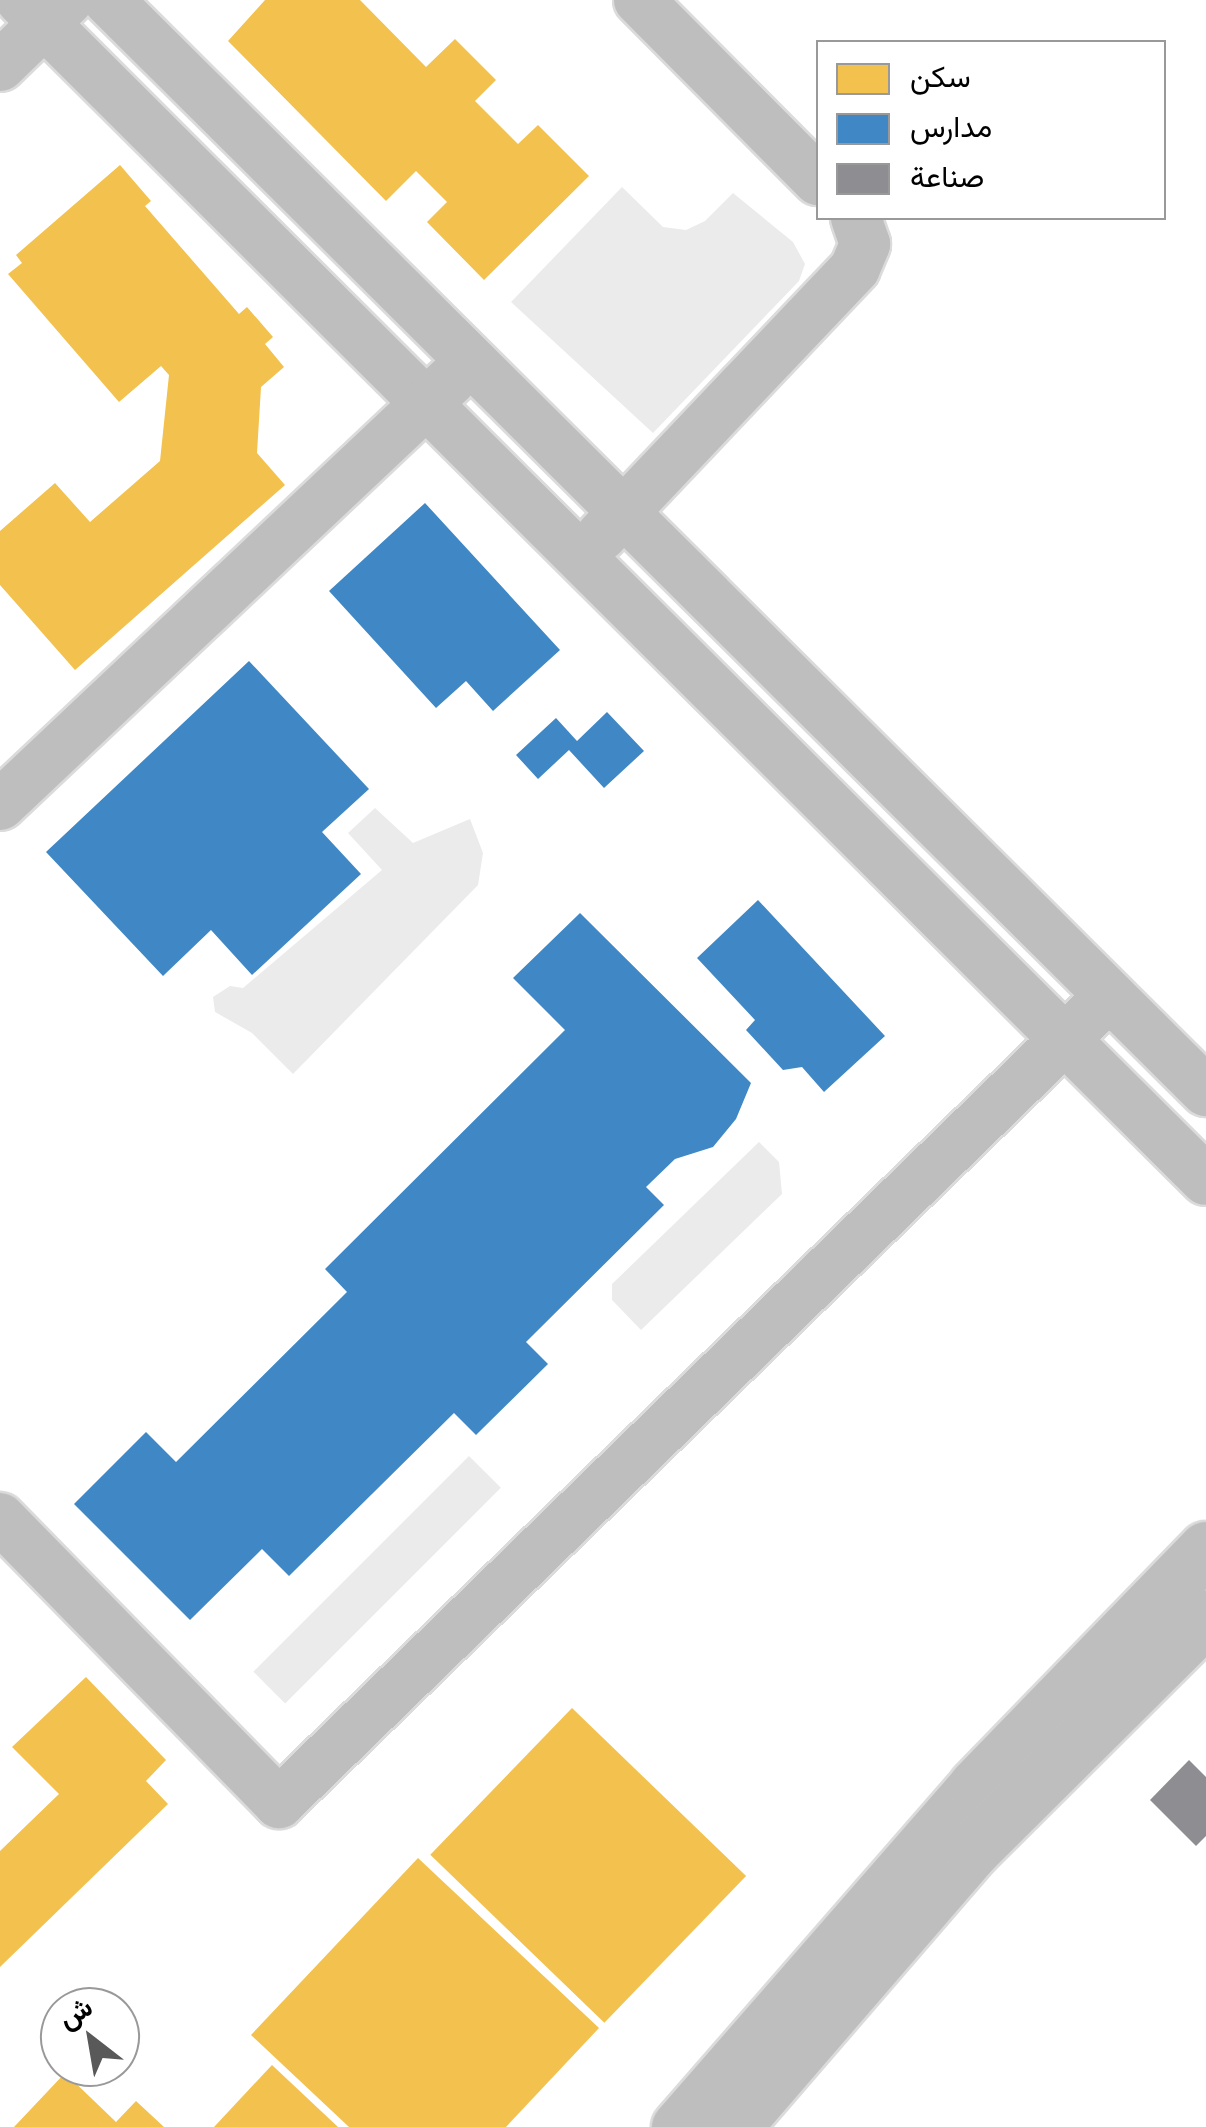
<!DOCTYPE html>
<meta charset="utf-8">
<style>
body{margin:0}
#map{position:relative;width:1206px;height:2127px;overflow:hidden;background:#fff;font-family:Raleway,Vazirmatn,sans-serif}
div>[style]{position:absolute}
[style*='--x']{left:calc(var(--x)*1px);top:calc(var(--y)*1px);width:calc(var(--w)*1px);rotate:calc(var(--a)*1deg)}
.green>*{inset:0;background:#ebebeb;transform-origin:0 0}
.homes>*{inset:0;background:#f2c14e;transform-origin:0 0}
.schools>*{inset:0;background:#3f88c5}
.industry>*{inset:0;background:#8d8d92}
.roads{filter:drop-shadow(2px 0 #dbdbdb) drop-shadow(-2px 0 #dbdbdb) drop-shadow(0 2px #dbdbdb) drop-shadow(0 -2px #dbdbdb)}
.minor>*{height:50px;margin:-25px;padding:0 25px;transform-origin:25px;border-radius:25px;background:#bebebe}
.trunk>*{height:55px;margin:-27.5px;padding:0 27.5px;transform-origin:27.5px;border-radius:27.5px;background:#bebebe}
span{translate:-50% -50%;white-space:nowrap;text-align:center;line-height:1.15;-webkit-text-stroke:10px #fff;paint-order:stroke}
.legend{position:absolute;left:816px;top:40px;width:350px;height:180px;box-sizing:border-box;background:#fff;border:2px solid #999;margin:0;padding:12px 18px;list-style:none;font-size:30px;color:#000}
.legend li{display:flex;align-items:center;gap:20px;height:50px}
.legend b{width:50px;border:2px solid #999}
.north{position:absolute;left:40px;top:1987px;width:100px;height:100px;box-sizing:border-box;background:#fff;border:2px solid #999;border-radius:50%;rotate:329deg;font-size:28px;font-weight:700;line-height:40px;text-align:center;color:#000}
.north::after{content:'';display:block;margin:auto;width:35px;height:45px;background:#595959;clip-path:polygon(50% 0,100% 100%,50% 72%,0 100%)}
</style>
<div id="map">
<div class="green">
<div style="clip-path:polygon(622px 187px,663px 227px,686px 230px,705px 221px,733px 193px,793px 242px,805px 264px,799px 281px,653px 433px,511px 302px)"></div>
<div style="clip-path:polygon(375px 808px,413px 843px,470px 819px,483px 853px,478px 885px,293px 1074px,252px 1033px,215px 1012px,213px 997px,230px 986px,243px 988px,382px 870px,348px 833px)"></div>
<div style="clip-path:polygon(759px 1142px,779px 1162px,782px 1194px,641px 1330px,612px 1300px,612px 1284px)"></div>
<div style="left:469px;top:1456px;width:45px;height:305px;rotate:45deg"></div>
</div>
<div class="homes">
<div style="clip-path:polygon(265px 0,360px 0,426px 67px,455px 39px,496px 80px,475px 101px,518px 144px,538px 125px,589px 176px,484px 280px,427px 222px,447px 202px,416px 171px,386px 201px,228px 41px)"></div>
<div style="clip-path:polygon(120px 165px,151px 201px,145px 206px,239px 314px,247px 307px,273px 337px,265px 344px,284px 367px,261px 387px,257px 453px,285px 485px,75px 670px,0 585px,0 531px,55px 483px,90px 522px,160px 461px,169px 375px,161px 366px,119px 402px,8px 274px,22px 263px,16px 255px)"></div>
<div style="clip-path:polygon(86px 1677px,166px 1760px,146px 1781px,168px 1804px,0 1967px,0 1851px,59px 1794px,12px 1747px)"></div>
<div style="left:572px;top:1708px;width:242px;height:204px;rotate:44deg"></div>
<div style="clip-path:polygon(418px 1858px,599px 2028px,506px 2127px,349px 2127px,251px 2035px)"></div>
<div style="clip-path:polygon(272px 2065px,338px 2127px,214px 2127px)"></div>
<div style="clip-path:polygon(65px 2073px,116px 2122px,136px 2101px,164px 2127px,14px 2127px)"></div>
</div>
<div class="schools">
<div style="clip-path:polygon(425px 503px,560px 650px,493px 711px,466px 681px,436px 708px,329px 591px)"></div>
<div style="clip-path:polygon(249px 661px,369px 789px,322px 832px,361px 874px,252px 975px,211px 930px,163px 976px,46px 852px)"></div>
<div style="clip-path:polygon(607px 712px,644px 751px,604px 788px,569px 750px,538px 779px,516px 755px,556px 718px,577px 741px)"></div>
<div style="clip-path:polygon(758px 900px,885px 1036px,824px 1092px,802px 1067px,783px 1070px,746px 1030px,755px 1020px,697px 958px)"></div>
<div style="clip-path:polygon(580px 913px,751px 1083px,736px 1119px,713px 1147px,675px 1159px,646px 1187px,664px 1205px,526px 1342px,548px 1364px,476px 1435px,454px 1413px,289px 1576px,262px 1549px,190px 1620px,74px 1504px,146px 1432px,176px 1462px,347px 1292px,325px 1269px,565px 1030px,513px 978px)"></div>
</div>
<div class="industry">
<div style="clip-path:polygon(1189px 1760px,1206px 1777px,1206px 1836px,1196px 1846px,1150px 1800px)"></div>
</div>
<div class="roads">
<div class="minor">
<div style="--x:21;--y:0;--w:1672;--a:44.88"></div>
<div style="--x:108;--y:0;--w:1548;--a:44.82"></div>
<div style="--x:639;--y:0;--w:254;--a:45.2"></div>
<div style="--x:0;--y:66;--w:95;--a:-44.1"></div>
<div style="--x:601;--y:536;--w:369;--a:-46.5"></div>
<div style="--x:855;--y:268;--w:26;--a:-67"></div>
<div style="--x:865;--y:244;--w:28;--a:-109"></div>
<div style="--x:0;--y:805;--w:620;--a:-43.3"></div>
<div style="--x:0;--y:1518;--w:399;--a:45.6"></div>
<div style="--x:279;--y:1803;--w:1156;--a:-44.19"></div>
</div>
<div class="trunk">
<div style="--x:679;--y:2127;--w:452;--a:-48.9"></div>
<div style="--x:976;--y:1786;--w:330;--a:-45.9"></div>
<div style="--x:733;--y:2127;--w:366;--a:-49.2"></div>
<div style="--x:972;--y:1850;--w:330;--a:-44.8"></div>
</div>
</div>
<ul class="legend">
<li><b style="height:28px;background:#f2c14e"></b>سكن</li>
<li><b style="height:28px;background:#3f88c5"></b>مدارس</li>
<li><b style="height:28px;background:#8d8d92"></b>صناعة</li>
</ul>
<div class="north">ش</div>
</div>
